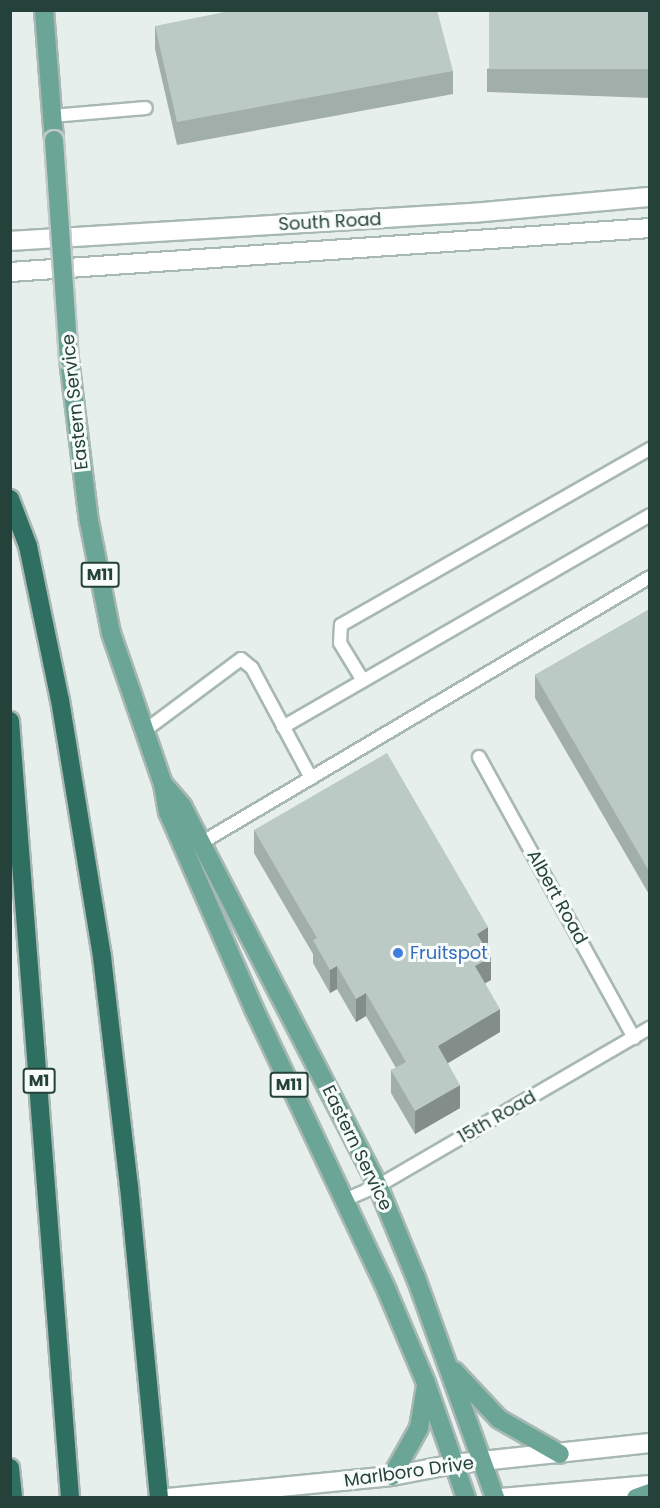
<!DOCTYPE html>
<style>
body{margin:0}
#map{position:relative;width:660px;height:1508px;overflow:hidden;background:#e6efeb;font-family:Poppins,sans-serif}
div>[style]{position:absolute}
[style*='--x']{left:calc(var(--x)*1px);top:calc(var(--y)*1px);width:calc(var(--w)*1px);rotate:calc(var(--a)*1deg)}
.roads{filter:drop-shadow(2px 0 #a8b8b2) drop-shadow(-2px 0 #a8b8b2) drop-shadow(0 2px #a8b8b2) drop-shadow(0 -2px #a8b8b2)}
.lane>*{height:12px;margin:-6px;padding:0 6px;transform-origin:6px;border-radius:6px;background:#fff}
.secondary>*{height:18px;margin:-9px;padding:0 9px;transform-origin:9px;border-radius:9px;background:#fff}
.primary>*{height:18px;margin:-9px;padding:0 9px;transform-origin:9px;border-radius:9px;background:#6aa596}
.highway>*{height:18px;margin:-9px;padding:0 9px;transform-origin:9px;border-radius:9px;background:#2f6f62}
.bridges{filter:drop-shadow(2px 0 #c2cac8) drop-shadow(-2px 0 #c2cac8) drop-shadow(0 2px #c2cac8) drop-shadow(0 -2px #c2cac8)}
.primary-bridge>*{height:18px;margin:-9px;padding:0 9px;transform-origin:9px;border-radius:9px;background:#6aa596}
.wall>*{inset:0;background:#a1aea9}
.shaded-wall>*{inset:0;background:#838d89}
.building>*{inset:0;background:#bbcac4;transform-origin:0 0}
.dots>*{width:16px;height:16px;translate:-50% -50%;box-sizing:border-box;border:3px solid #f7fbf9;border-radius:50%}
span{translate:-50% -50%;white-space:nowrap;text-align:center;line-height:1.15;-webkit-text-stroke:6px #f7fbf9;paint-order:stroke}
.shield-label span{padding:2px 4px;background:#f7fbf9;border:2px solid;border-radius:4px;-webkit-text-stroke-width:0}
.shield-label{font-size:16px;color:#24423a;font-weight:700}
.street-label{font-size:18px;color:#24423a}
.shop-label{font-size:18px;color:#366cbe}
.left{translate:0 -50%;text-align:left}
.frame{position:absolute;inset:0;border:12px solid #24423a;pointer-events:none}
</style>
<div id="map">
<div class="roads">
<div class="lane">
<div style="--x:52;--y:116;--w:94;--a:-4.9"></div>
<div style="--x:362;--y:679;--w:42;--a:-121.4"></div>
<div style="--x:340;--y:643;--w:18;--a:-87"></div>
<div style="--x:341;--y:625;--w:356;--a:-29.7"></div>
<div style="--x:283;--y:727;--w:424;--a:-30"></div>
<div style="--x:143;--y:732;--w:122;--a:-36.7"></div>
<div style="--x:241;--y:659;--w:14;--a:39"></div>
<div style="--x:252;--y:668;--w:125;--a:61.8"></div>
<div style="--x:479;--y:757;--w:321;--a:61.1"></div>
<div style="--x:201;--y:843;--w:522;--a:-30.64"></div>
<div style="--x:342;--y:1201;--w:39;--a:-23"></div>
<div style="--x:378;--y:1186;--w:315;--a:-30.2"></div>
</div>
<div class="secondary">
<div style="--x:10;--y:241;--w:464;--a:-3.5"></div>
<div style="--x:473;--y:213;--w:178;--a:-5.2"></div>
<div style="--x:10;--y:272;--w:642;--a:-3.93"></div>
<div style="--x:168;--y:1498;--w:225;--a:-5.6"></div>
<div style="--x:392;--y:1476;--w:63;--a:-11"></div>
<div style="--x:454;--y:1464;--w:197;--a:-6.1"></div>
<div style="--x:501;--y:1498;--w:150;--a:-5"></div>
</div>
<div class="primary">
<div style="--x:44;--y:10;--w:130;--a:85.6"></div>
<div style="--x:69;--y:359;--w:163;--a:83"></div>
<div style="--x:89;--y:521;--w:114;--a:78.9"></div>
<div style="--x:111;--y:633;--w:160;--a:71"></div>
<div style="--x:163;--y:784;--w:28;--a:80"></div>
<div style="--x:168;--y:812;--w:215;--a:66.4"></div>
<div style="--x:254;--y:1009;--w:312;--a:64.7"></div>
<div style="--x:387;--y:1291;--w:100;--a:67"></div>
<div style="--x:426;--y:1383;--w:122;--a:70.8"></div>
<div style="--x:164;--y:785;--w:28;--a:49"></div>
<div style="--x:182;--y:806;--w:428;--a:62.7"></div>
<div style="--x:378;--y:1186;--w:100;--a:67.6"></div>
<div style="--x:416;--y:1278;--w:234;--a:70.2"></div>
<div style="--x:454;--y:1371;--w:66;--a:46.8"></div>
<div style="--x:499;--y:1419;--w:70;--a:29.8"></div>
<div style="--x:392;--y:1476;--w:55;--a:-60.6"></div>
<div style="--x:419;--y:1428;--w:43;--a:-80.5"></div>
<div style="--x:636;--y:1498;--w:15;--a:-20"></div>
</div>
<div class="highway">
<div style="--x:10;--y:499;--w:50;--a:69"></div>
<div style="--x:28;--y:546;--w:157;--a:78.3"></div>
<div style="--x:60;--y:700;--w:260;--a:80.7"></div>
<div style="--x:102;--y:957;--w:231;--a:83.3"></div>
<div style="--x:129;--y:1186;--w:313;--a:84.5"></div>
<div style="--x:10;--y:721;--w:779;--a:85.58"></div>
<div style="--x:10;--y:1468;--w:30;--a:84"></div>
</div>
</div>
<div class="bridges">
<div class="primary-bridge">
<div style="--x:54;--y:140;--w:220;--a:86.1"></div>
</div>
</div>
<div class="wall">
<div style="clip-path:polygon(650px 10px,650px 98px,487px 92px,487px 69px)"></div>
<div style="clip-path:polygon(155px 26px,453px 71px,453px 94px,177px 145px,155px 49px)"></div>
<div style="clip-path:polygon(650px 609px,650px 896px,535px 698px,535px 675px)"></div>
<div style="clip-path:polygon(254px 830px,488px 950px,487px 951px,491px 980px,485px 983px,500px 1032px,448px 1063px,460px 1108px,415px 1134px,391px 1093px,391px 1070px,396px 1068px,366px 1016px,356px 1022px,337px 989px,330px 993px,313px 963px,313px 954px,254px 853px)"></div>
</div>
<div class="shaded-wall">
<div style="clip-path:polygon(488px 927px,488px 950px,477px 957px,477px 934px)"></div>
<div style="clip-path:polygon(491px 957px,491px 980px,475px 989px,475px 966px)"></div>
<div style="clip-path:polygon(337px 966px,337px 989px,330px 993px,330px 970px)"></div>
<div style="clip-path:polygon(366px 993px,366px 1016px,356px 1022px,356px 999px)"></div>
<div style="clip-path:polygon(500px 1009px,500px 1032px,438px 1069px,438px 1046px)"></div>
<div style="clip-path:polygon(460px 1085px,460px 1108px,415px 1134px,415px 1111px)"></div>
</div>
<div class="building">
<div style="clip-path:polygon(235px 10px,437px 10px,453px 71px,177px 122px,155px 26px)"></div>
<div style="left:489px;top:10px;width:161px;height:59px"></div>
<div style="clip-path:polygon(650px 609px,650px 873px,535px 675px)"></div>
<div style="clip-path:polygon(387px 753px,488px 927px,477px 934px,491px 957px,475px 966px,500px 1009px,438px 1046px,460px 1085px,415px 1111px,391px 1070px,406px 1062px,366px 993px,356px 999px,337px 966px,330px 970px,313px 940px,317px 938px,254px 830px)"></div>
</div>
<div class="dots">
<div style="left:398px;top:953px;background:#3f7fe0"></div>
</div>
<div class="shield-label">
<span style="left:100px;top:575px">M11</span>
<span style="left:39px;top:1081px">M1</span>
<span style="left:289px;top:1085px">M11</span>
</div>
<div class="street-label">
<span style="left:330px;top:222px;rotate:-3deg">South Road</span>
<span style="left:75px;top:402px;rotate:-96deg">Eastern Service</span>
<span style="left:557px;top:897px;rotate:61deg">Albert Road</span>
<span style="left:497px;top:1117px;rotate:-30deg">15th Road</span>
<span style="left:357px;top:1148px;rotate:64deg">Eastern Service</span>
<span style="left:409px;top:1472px;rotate:-8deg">Marlboro Drive</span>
</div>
<div class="shop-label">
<span class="left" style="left:410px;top:953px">Fruitspot</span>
</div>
<div class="frame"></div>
</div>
